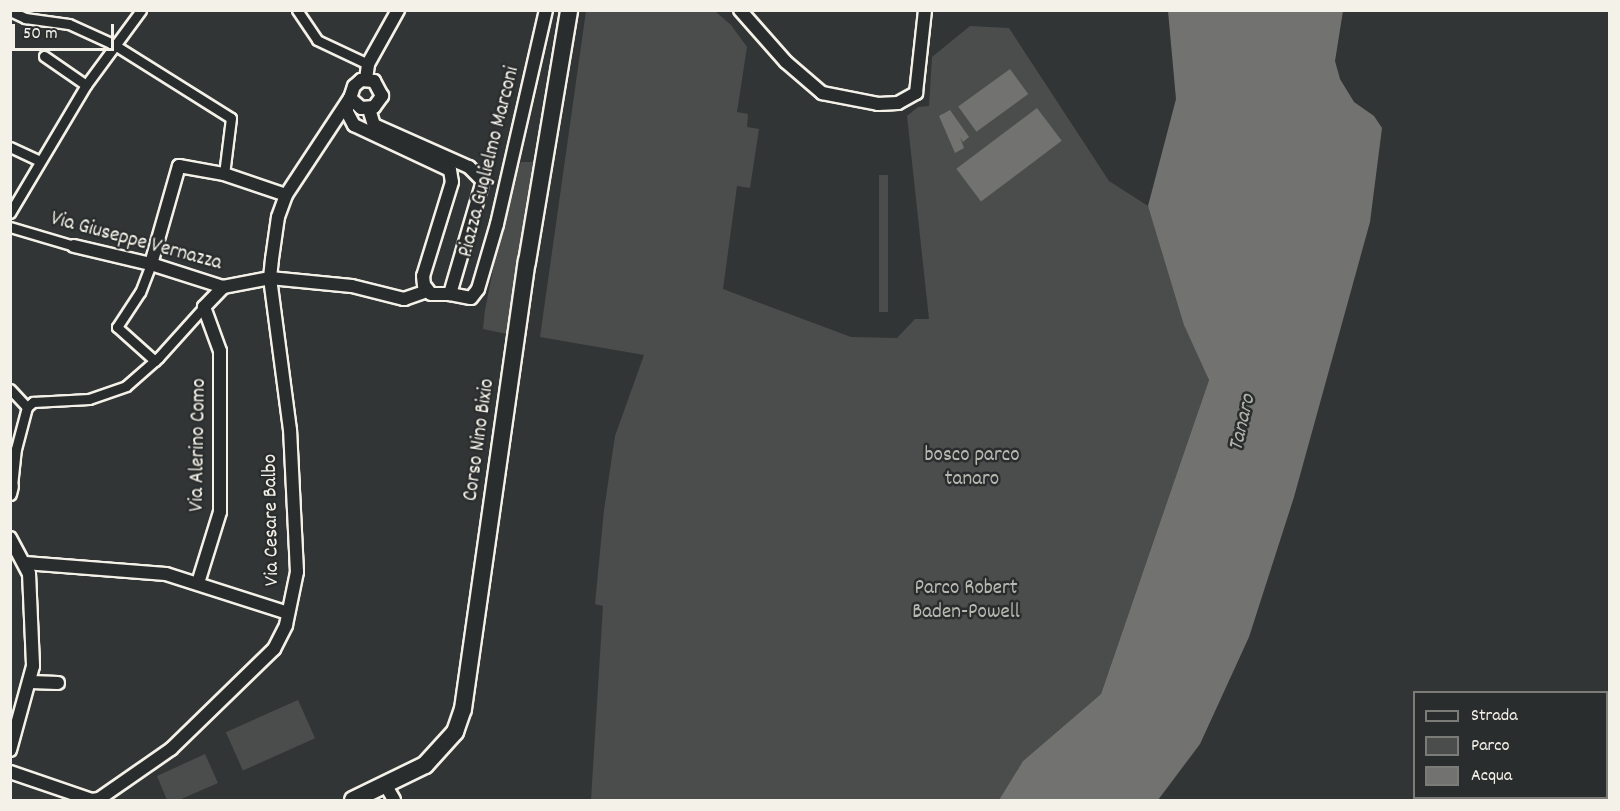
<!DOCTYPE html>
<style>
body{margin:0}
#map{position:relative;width:1620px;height:811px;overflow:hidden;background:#323535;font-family:Dekko,sans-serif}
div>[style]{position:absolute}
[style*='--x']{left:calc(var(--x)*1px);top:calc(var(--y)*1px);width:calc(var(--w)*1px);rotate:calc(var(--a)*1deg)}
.green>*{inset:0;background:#4b4d4c;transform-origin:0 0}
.water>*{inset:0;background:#727370;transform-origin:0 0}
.roads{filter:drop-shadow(2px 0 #f4f1e8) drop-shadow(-2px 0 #f4f1e8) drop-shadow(0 2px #f4f1e8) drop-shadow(0 -2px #f4f1e8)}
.pedestrian>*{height:9px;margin:-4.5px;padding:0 4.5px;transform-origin:4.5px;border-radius:4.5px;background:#2a2d2e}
.minor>*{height:12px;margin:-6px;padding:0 6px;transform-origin:6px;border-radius:6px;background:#2a2d2e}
.secondary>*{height:16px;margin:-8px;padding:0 8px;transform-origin:8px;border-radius:8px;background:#2a2d2e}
span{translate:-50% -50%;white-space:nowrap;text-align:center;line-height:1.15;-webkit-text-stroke:5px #2a2d2e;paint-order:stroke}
.street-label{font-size:21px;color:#f4f1e8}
.park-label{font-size:21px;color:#b9b8b1}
.water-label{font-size:22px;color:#b3b2ac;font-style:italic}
.frame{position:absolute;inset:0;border:12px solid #f4f1e8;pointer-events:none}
.legend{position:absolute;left:1413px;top:691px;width:195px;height:108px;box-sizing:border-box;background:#2a2d2e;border:2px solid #7b7b78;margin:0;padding:8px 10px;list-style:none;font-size:18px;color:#f4f1e8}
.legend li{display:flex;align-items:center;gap:12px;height:30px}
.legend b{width:30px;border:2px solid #7b7b78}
.scale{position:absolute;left:12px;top:24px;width:102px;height:27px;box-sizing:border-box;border:3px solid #f4f1e8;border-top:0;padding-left:8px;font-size:18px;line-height:21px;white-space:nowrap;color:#f4f1e8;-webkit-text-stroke:4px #2a2d2e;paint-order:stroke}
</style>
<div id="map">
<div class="green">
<div style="clip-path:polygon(586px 11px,715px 11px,731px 25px,747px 47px,737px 112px,748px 114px,747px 127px,759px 129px,750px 188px,737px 186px,723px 289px,851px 337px,897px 338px,915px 319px,929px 319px,907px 116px,918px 107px,929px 106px,932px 57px,970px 26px,1009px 28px,1109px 181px,1148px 206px,1209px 380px,1101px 694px,1023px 761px,999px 800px,591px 800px,603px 606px,595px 604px,604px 510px,615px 436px,644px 355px,540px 337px)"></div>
<div style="clip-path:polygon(521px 162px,533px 162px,507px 334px,483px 329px,485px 310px,508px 194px)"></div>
<div style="left:888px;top:175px;width:137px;height:9px;rotate:90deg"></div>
<div style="left:298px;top:700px;width:42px;height:79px;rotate:66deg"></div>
<div style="clip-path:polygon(205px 754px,218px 783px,179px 800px,167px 800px,157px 776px)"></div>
</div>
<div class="water">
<div style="clip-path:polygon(1168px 11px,1343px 11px,1335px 61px,1340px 79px,1354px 102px,1374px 116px,1382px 128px,1370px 222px,1294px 497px,1249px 637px,1200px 744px,1158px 800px,999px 800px,1023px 761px,1101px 694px,1209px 380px,1184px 325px,1148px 206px,1176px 99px)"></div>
<div style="left:1010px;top:69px;width:31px;height:64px;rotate:54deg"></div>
<div style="left:1037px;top:108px;width:41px;height:101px;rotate:53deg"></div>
<div style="clip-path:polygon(950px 110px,969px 137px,963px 142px,960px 137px,964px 148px,955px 153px,939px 116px)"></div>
</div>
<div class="roads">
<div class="pedestrian">
<div style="--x:297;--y:10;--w:36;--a:56"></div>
<div style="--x:317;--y:40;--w:56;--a:25.2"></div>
<div style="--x:10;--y:11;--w:17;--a:25"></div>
<div style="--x:25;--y:18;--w:44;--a:7.8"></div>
<div style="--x:69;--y:24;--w:48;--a:24.4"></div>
<div style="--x:113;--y:44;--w:139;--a:32.1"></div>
<div style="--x:231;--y:118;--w:56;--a:97.1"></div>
<div style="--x:44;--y:56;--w:51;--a:34.6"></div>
<div style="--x:10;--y:147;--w:31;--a:25"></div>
<div style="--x:10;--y:213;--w:149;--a:-59.3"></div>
<div style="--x:86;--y:85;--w:93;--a:-53.7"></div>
<div style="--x:10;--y:227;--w:67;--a:16.5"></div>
<div style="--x:151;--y:264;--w:30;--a:111"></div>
<div style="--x:140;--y:292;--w:42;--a:123.3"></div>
<div style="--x:117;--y:327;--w:51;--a:41.8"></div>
<div style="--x:10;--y:389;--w:25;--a:47"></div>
<div style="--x:12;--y:486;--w:37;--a:-84"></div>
<div style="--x:16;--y:449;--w:43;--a:-75.3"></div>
<div style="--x:27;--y:407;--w:8;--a:-40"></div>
<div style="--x:33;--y:402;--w:56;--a:-3.1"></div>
<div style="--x:89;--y:399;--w:39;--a:-19"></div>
<div style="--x:126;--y:386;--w:43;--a:-41.2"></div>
<div style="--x:158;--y:358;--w:69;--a:-48"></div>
</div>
<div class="minor">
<div style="--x:740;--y:10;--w:69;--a:48.5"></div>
<div style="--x:786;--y:62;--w:48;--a:40.7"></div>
<div style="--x:822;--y:93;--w:57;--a:11.1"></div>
<div style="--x:878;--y:104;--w:20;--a:-3"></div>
<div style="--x:898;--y:103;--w:21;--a:-29"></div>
<div style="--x:916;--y:93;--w:83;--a:-83.8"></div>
<div style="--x:366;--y:79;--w:15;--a:-82"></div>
<div style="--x:368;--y:64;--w:62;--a:-60.9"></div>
<div style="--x:350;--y:98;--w:15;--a:42"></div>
<div style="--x:361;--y:108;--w:13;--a:-4"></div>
<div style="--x:374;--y:107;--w:14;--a:-54"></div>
<div style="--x:382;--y:96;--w:17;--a:-118"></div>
<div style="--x:374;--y:81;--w:13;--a:-176"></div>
<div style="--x:361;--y:80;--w:9;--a:139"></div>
<div style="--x:354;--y:86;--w:13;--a:108"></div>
<div style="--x:350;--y:98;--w:8;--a:113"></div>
<div style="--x:347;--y:105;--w:7;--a:90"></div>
<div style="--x:347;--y:112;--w:15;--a:62"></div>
<div style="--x:354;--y:125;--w:106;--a:25.1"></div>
<div style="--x:450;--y:170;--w:12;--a:81"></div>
<div style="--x:452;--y:182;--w:98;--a:107.1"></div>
<div style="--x:423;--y:276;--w:9;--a:84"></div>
<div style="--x:424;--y:285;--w:11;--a:52"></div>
<div style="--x:431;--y:294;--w:19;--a:0"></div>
<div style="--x:369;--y:109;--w:17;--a:73"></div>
<div style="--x:374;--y:125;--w:104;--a:23.9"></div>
<div style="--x:469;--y:167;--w:20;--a:45"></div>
<div style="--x:483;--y:181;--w:118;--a:106.3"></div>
<div style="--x:450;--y:294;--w:21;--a:11"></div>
<div style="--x:471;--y:298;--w:11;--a:-52"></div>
<div style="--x:478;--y:289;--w:68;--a:-73.7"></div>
<div style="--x:497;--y:224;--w:220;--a:-77.1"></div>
<div style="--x:74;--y:246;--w:79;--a:13.2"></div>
<div style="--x:151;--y:264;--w:76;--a:17.7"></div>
<div style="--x:223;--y:287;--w:48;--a:-10.8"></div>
<div style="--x:270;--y:278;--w:82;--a:5.6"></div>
<div style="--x:352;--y:286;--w:54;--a:14"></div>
<div style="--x:404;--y:299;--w:24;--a:-19"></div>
<div style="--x:151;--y:264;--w:102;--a:-74.1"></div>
<div style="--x:179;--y:166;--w:46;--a:10.1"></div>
<div style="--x:224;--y:174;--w:65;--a:18.7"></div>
<div style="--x:10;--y:494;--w:8;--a:-76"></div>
<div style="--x:10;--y:538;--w:40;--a:62"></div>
<div style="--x:29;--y:573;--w:93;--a:87.5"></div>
<div style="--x:33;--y:666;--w:87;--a:105.3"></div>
<div style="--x:25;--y:563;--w:141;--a:4.5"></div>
<div style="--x:166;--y:574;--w:128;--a:17.7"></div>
<div style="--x:198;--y:583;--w:74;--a:-72.8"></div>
<div style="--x:220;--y:512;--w:161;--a:-90"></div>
<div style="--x:220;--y:351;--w:47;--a:-110"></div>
<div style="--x:204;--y:307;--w:28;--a:-46"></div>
<div style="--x:31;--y:682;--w:27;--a:2"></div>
<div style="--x:10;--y:772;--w:87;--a:18.9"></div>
<div style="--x:92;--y:800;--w:7;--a:-8"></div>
<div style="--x:99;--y:799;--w:88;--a:-34.8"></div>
<div style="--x:171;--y:749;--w:144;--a:-44.2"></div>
<div style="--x:274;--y:649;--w:27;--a:-63"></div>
<div style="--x:286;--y:625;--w:54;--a:-78.3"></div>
<div style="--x:297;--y:572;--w:142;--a:-92.8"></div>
<div style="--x:290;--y:430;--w:153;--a:-97.5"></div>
<div style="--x:270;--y:278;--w:19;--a:-84"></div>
<div style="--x:272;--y:259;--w:42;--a:-81.9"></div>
<div style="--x:278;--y:217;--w:23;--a:-70"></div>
<div style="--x:286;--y:195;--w:116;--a:-56.6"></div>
<div style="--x:386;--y:786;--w:16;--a:60"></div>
</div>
<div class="secondary">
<div style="--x:353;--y:800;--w:80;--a:-25.9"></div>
<div style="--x:425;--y:765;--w:45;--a:-47.7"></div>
<div style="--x:455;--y:732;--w:24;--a:-71"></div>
<div style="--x:463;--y:709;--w:452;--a:-81.9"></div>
<div style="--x:527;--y:262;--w:255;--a:-80.5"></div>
</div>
</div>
<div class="street-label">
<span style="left:490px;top:162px;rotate:-76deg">Piazza Guglielmo Marconi</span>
<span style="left:136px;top:242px;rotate:15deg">Via Giuseppe Vernazza</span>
<span style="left:480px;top:440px;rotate:-82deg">Corso Nino Bixio</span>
<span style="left:199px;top:445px;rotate:-89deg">Via Alerino Como</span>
<span style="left:272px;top:520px;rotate:-91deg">Via Cesare Balbo</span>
</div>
<div class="park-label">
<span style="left:972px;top:468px">bosco parco<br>tanaro</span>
<span style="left:966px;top:601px">Parco Robert<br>Baden-Powell</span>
</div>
<div class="water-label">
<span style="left:1243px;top:423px;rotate:-77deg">Tanaro</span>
</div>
<div class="frame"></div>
<ul class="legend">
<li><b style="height:8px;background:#2a2d2e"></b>Strada</li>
<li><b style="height:16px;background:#4b4d4c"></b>Parco</li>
<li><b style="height:16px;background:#727370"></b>Acqua</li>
</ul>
<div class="scale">50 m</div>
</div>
